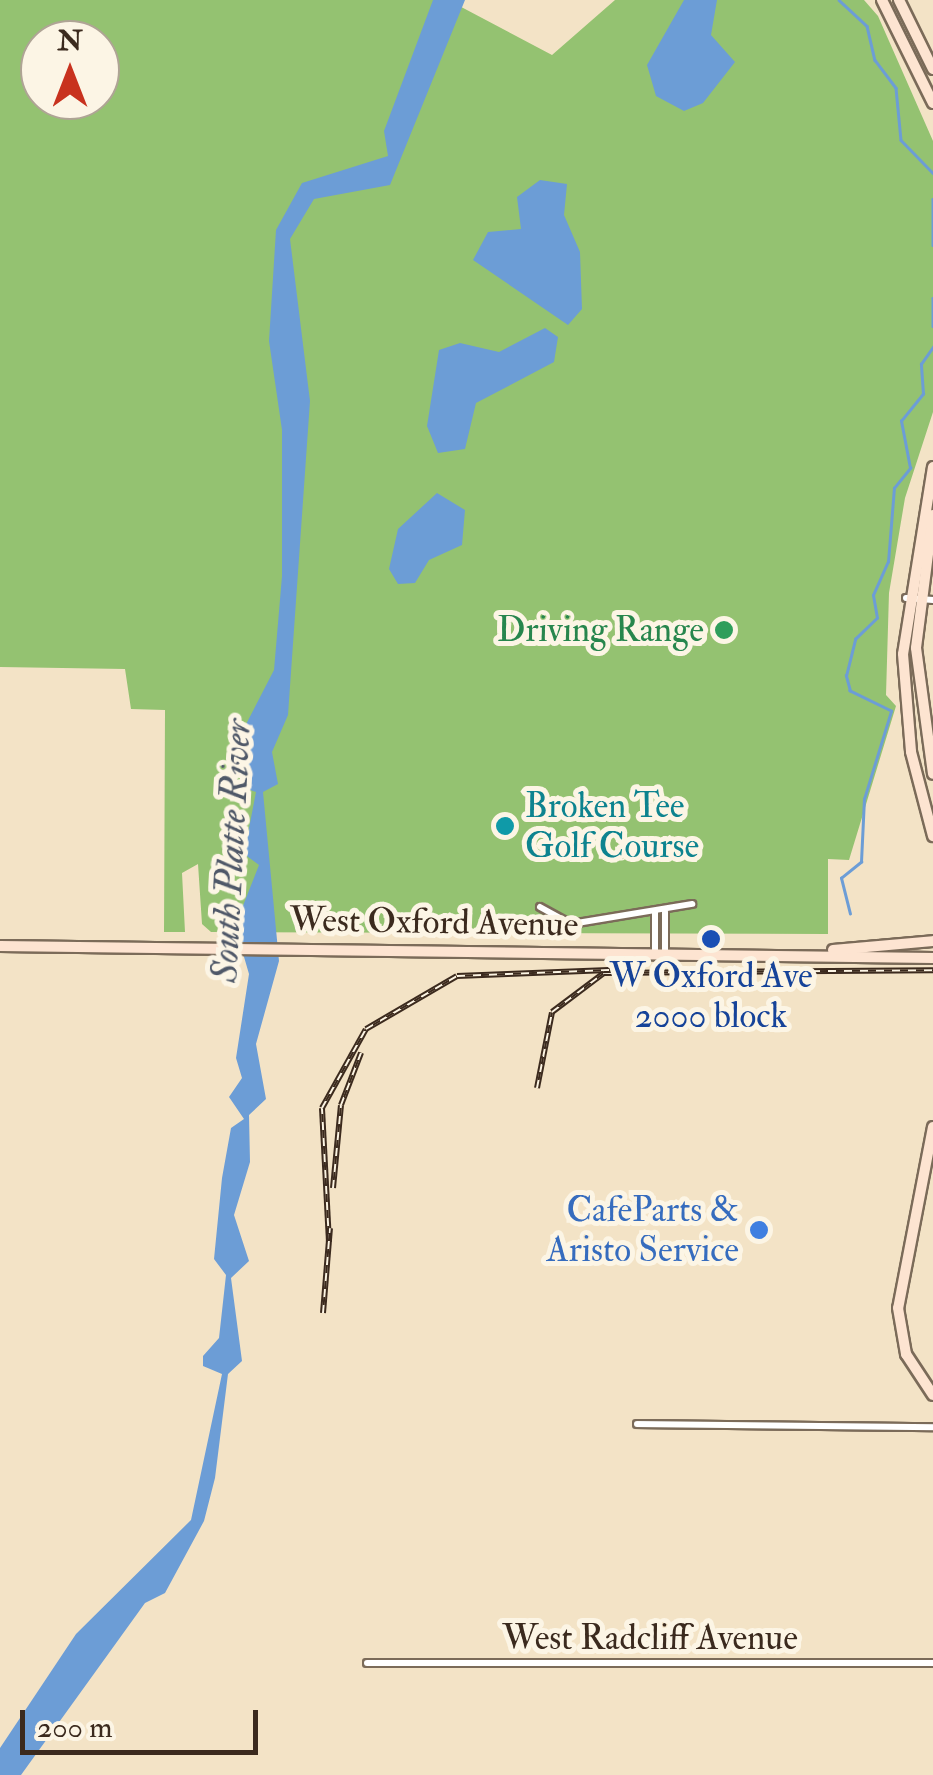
<!DOCTYPE html>
<style>
body{margin:0}
#map{position:relative;width:933px;height:1775px;overflow:hidden;background:#f3e3c6;font-family:"IM FELL Double Pica",serif}
div>[style]{position:absolute}
[style*='--x']{left:calc(var(--x)*1px);top:calc(var(--y)*1px);width:calc(var(--w)*1px);rotate:calc(var(--a)*1deg)}
.green>*{inset:0;background:#94c271}
.water>*{inset:0;background:#6c9dd6}
.stream>*{height:2.5px;margin:-1.25px;padding:0 1.25px;transform-origin:1.25px;border-radius:1.25px;background:#6c9dd6}
.roads{filter:drop-shadow(2px 0 #7b6b59) drop-shadow(-2px 0 #7b6b59) drop-shadow(0 2px #7b6b59) drop-shadow(0 -2px #7b6b59)}
.street>*{height:6px;margin:-3px;padding:0 3px;transform-origin:3px;border-radius:3px;background:#fff}
.secondary>*{height:10px;margin:-5px;padding:0 5px;transform-origin:5px;border-radius:5px;background:#fde4d1}
.rail>*{height:6px;margin-top:-3px;transform-origin:0;background:repeating-linear-gradient(90deg,#fcf5e5 0 8px,#3b2a1e 0 16px);box-sizing:border-box;border-block:2px solid #3b2a1e}
.dots>*{width:28px;height:28px;translate:-50% -50%;box-sizing:border-box;border:5px solid #fcf5e5;border-radius:50%}
span{translate:-50% -50%;white-space:nowrap;text-align:center;line-height:1.15;-webkit-text-stroke:10px #fcf5e5;paint-order:stroke}
.leisure-label{font-size:35px;color:#27864d}
.right{translate:-100% -50%;text-align:right}
.culture-label{font-size:35px;color:#0d838f}
.left{translate:0 -50%;text-align:left}
.street-label{font-size:35px;color:#3b2a1e}
.transit-label{font-size:35px;color:#164399}
.shop-label{font-size:35px;color:#366cbe}
.water-label{font-size:38px;color:#4f5868;font-style:italic}
.north{position:absolute;left:20px;top:20px;width:100px;height:100px;box-sizing:border-box;background:#fcf5e5;border:2px solid #afa495;border-radius:50%;rotate:0deg;font-size:28px;font-weight:700;line-height:40px;text-align:center;color:#3b2a1e}
.north::after{content:'';display:block;margin:auto;width:35px;height:45px;background:#c8321e;clip-path:polygon(50% 0,100% 100%,50% 72%,0 100%)}
.scale{position:absolute;left:20px;top:1710px;width:238px;height:45px;box-sizing:border-box;border:5px solid #3b2a1e;border-top:0;padding-left:12px;font-size:30px;line-height:35px;white-space:nowrap;color:#3b2a1e;-webkit-text-stroke:8px #fcf5e5;paint-order:stroke}
</style>
<div id="map">
<div class="green">
<div style="clip-path:polygon(evenodd,0 0,448px 0,552px 55px,615px 0,864px 0,878px 16px,933px 141px,933px 412px,905px 498px,889px 593px,886px 695px,896px 706px,849px 860px,828px 859px,828px 934px,211px 932px,202px 924px,198px 864px,182px 873px,185px 932px,164px 932px,165px 710px,131px 709px,125px 669px,0 667px,0 0,40px 40px,100px 40px,100px 100px,40px 100px,40px 40px)"></div>
</div>
<div class="water">
<div style="clip-path:polygon(433px 0,465px 0,390px 185px,314px 199px,290px 239px,310px 401px,288px 715px,272px 752px,278px 784px,263px 792px,279px 961px,256px 1044px,266px 1099px,249px 1115px,250px 1162px,234px 1215px,249px 1261px,231px 1278px,242px 1361px,228px 1374px,215px 1478px,204px 1521px,165px 1593px,145px 1603px,21px 1775px,0 1775px,0 1748px,76px 1634px,191px 1520px,222px 1374px,203px 1366px,203px 1356px,219px 1338px,226px 1275px,214px 1259px,222px 1178px,231px 1128px,244px 1119px,229px 1097px,242px 1078px,236px 1058px,249px 974px,235px 926px,259px 865px,244px 854px,256px 792px,244px 788px,242px 732px,274px 670px,282px 576px,282px 430px,269px 341px,276px 230px,302px 183px,388px 156px,384px 131px)"></div>
<div style="clip-path:polygon(684px 0,717px 0,711px 35px,735px 62px,703px 103px,684px 111px,656px 96px,647px 65px)"></div>
<div style="clip-path:polygon(540px 180px,567px 184px,564px 215px,580px 252px,582px 309px,568px 325px,473px 260px,488px 232px,521px 229px,517px 197px)"></div>
<div style="clip-path:polygon(545px 328px,558px 337px,554px 362px,476px 403px,465px 449px,438px 453px,427px 426px,439px 350px,460px 343px,499px 352px)"></div>
<div style="clip-path:polygon(437px 493px,465px 510px,462px 545px,429px 560px,415px 583px,398px 584px,389px 569px,398px 529px)"></div>
</div>
<div class="stream">
<div style="--x:839;--y:0;--w:38;--a:43"></div>
<div style="--x:867;--y:26;--w:35;--a:77"></div>
<div style="--x:875;--y:60;--w:35;--a:53"></div>
<div style="--x:896;--y:88;--w:52;--a:84.5"></div>
<div style="--x:901;--y:140;--w:46;--a:45.9"></div>
<div style="--x:933;--y:199;--w:46;--a:90"></div>
<div style="--x:933;--y:298;--w:28;--a:90"></div>
<div style="--x:850;--y:914;--w:37;--a:-104"></div>
<div style="--x:841;--y:878;--w:26;--a:-39"></div>
<div style="--x:861;--y:862;--w:63;--a:-87.3"></div>
<div style="--x:864;--y:799;--w:92;--a:-72.9"></div>
<div style="--x:891;--y:711;--w:46;--a:-154"></div>
<div style="--x:850;--y:691;--w:16;--a:-105"></div>
<div style="--x:846;--y:676;--w:38;--a:-76"></div>
<div style="--x:855;--y:639;--w:30;--a:-44"></div>
<div style="--x:877;--y:618;--w:23;--a:-100"></div>
<div style="--x:873;--y:595;--w:36;--a:-66"></div>
<div style="--x:888;--y:562;--w:74;--a:-85.4"></div>
<div style="--x:894;--y:488;--w:26;--a:-51"></div>
<div style="--x:910;--y:468;--w:48;--a:-100.8"></div>
<div style="--x:901;--y:421;--w:35;--a:-51"></div>
<div style="--x:923;--y:394;--w:30;--a:-94"></div>
<div style="--x:921;--y:364;--w:21;--a:-55"></div>
</div>
<div class="roads">
<div class="street">
<div style="--x:906;--y:598;--w:27;--a:4"></div>
<div style="--x:540;--y:907;--w:35;--a:29"></div>
<div style="--x:571;--y:924;--w:123;--a:-9.4"></div>
<div style="--x:655;--y:953;--w:42;--a:-90"></div>
<div style="--x:665;--y:954;--w:42;--a:-90"></div>
<div style="--x:637;--y:1424;--w:296;--a:0.6"></div>
<div style="--x:367;--y:1663;--w:566;--a:0"></div>
</div>
<div class="secondary">
<div style="--x:882;--y:0;--w:115;--a:63.7"></div>
<div style="--x:899;--y:0;--w:77;--a:63.8"></div>
<div style="--x:933;--y:467;--w:189;--a:99.1"></div>
<div style="--x:903;--y:654;--w:98;--a:85.3"></div>
<div style="--x:911;--y:752;--w:87;--a:75.3"></div>
<div style="--x:933;--y:515;--w:134;--a:97.3"></div>
<div style="--x:916;--y:648;--w:127;--a:82.3"></div>
<div style="--x:0;--y:946;--w:933;--a:0.74"></div>
<div style="--x:833;--y:950;--w:100;--a:-5.1"></div>
<div style="--x:933;--y:1127;--w:184;--a:100.9"></div>
<div style="--x:898;--y:1308;--w:47;--a:80.1"></div>
<div style="--x:906;--y:1354;--w:49;--a:56.6"></div>
</div>
</div>
<div class="rail">
<div style="--x:537;--y:1088;--w:77;--a:-78.8"></div>
<div style="--x:552;--y:1012;--w:65;--a:-36.9"></div>
<div style="--x:604;--y:973;--w:329;--a:-0.5"></div>
<div style="--x:333;--y:1188;--w:83;--a:-84.5"></div>
<div style="--x:341;--y:1105;--w:56;--a:-69"></div>
<div style="--x:329;--y:1242;--w:134;--a:-93"></div>
<div style="--x:322;--y:1108;--w:90;--a:-60.9"></div>
<div style="--x:366;--y:1029;--w:105;--a:-30.2"></div>
<div style="--x:457;--y:976;--w:177;--a:-2.3"></div>
<div style="--x:323;--y:1313;--w:85;--a:-85.3"></div>
</div>
<div class="dots">
<div style="left:724px;top:630px;background:#2e9e5b"></div>
<div style="left:505px;top:826px;background:#0f9aa8"></div>
<div style="left:711px;top:939px;background:#1a4fb4"></div>
<div style="left:759px;top:1230px;background:#3f7fe0"></div>
</div>
<div class="leisure-label">
<span class="right" style="left:704px;top:630px">Driving Range</span>
</div>
<div class="culture-label">
<span class="left" style="left:525px;top:826px">Broken Tee<br>Golf Course</span>
</div>
<div class="street-label">
<span style="left:434px;top:922px;rotate:1deg">West Oxford Avenue</span>
<span style="left:650px;top:1638px">West Radcliff Avenue</span>
</div>
<div class="transit-label">
<span style="left:711px;top:996px">W Oxford Ave<br>2000 block</span>
</div>
<div class="shop-label">
<span class="right" style="left:739px;top:1230px">CafeParts &amp;<br>Aristo Service</span>
</div>
<div class="water-label">
<span style="left:232px;top:851px;rotate:-87deg">South Platte River</span>
</div>
<div class="north">N</div>
<div class="scale">200 m</div>
</div>
